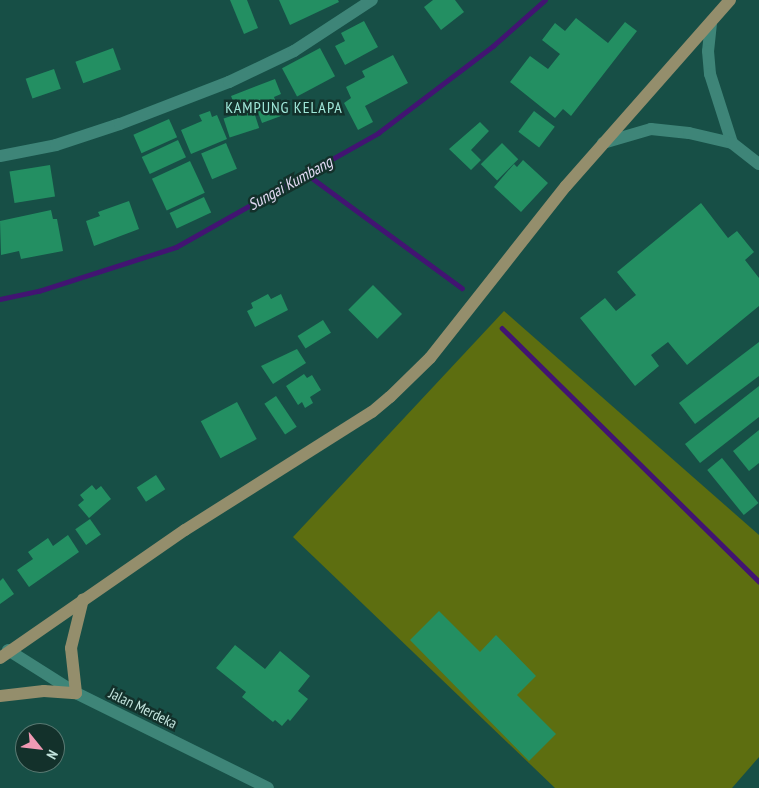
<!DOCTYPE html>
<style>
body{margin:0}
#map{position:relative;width:759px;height:788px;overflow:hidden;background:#174f46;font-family:"PT Sans Narrow",sans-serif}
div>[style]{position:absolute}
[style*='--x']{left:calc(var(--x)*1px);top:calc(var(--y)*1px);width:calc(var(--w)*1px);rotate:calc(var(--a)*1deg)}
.green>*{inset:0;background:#5d6e10}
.stream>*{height:4.5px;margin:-2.25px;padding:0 2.25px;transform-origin:2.25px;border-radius:2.25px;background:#421472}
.building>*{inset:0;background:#238f62;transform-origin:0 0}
.minor>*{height:12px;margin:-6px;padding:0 6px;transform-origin:6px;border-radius:6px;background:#3e8578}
.major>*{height:12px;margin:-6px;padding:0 6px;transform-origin:6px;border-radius:6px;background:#948e6c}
span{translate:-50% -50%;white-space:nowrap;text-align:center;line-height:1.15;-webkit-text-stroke:5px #13312b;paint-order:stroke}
.street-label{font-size:15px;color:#c3e4dd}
.neighbourhood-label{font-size:16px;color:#9fe6d8;letter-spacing:1px}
.water-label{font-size:16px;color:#e2daf3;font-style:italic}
.north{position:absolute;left:15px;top:723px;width:50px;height:50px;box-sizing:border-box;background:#13312b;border:1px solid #597972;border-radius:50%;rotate:119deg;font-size:14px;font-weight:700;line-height:20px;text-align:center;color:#c3e4dd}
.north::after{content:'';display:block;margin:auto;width:18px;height:22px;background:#f09ab4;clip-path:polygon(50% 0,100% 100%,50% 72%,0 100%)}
</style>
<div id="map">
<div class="green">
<div style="clip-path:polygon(504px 311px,759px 535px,759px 757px,732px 788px,555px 788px,293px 537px)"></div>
</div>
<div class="stream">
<div style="--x:308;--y:175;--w:191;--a:36.3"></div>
<div style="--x:0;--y:299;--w:40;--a:-12"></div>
<div style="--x:39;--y:291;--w:144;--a:-17.8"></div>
<div style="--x:176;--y:247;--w:232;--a:-29.4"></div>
<div style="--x:378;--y:133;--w:144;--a:-37.1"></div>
<div style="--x:493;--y:46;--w:69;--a:-41.5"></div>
<div style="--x:502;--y:328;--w:361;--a:44.6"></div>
</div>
<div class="building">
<div style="clip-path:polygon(230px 0,247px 0,258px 28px,244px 34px)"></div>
<div style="clip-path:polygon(279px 0,338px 0,339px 2px,290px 25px)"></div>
<div style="clip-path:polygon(433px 0,455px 0,464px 12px,441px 30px,424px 7px)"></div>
<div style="clip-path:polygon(576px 18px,608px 43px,625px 22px,637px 31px,571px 116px,563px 109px,555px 118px,510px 82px,530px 56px,548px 69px,560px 54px,542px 40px,555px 23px,565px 31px)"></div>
<div style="clip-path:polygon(364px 21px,378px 47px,345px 65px,335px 46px,345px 41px,341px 33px)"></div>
<div style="left:113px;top:48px;width:23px;height:40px;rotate:70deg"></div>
<div style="left:320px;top:48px;width:32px;height:43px;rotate:62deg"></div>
<div style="clip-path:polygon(393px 55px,408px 83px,365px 106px,373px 122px,358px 130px,344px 103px,351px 98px,346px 87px,365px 77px,362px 71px)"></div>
<div style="left:54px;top:69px;width:21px;height:30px;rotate:71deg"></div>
<div style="clip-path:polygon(275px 79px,281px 94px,274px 97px,281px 116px,262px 123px,255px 104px,237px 111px,231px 96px)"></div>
<div style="left:253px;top:109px;width:20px;height:31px;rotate:72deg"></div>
<div style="clip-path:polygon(210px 111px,212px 117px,217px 115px,227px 139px,191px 154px,181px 130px,202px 121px,199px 115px)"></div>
<div style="left:534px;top:111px;width:26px;height:26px;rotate:37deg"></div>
<div style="left:169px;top:119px;width:20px;height:39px;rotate:66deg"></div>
<div style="clip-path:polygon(480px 122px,489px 131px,471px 150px,481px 160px,471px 170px,449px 149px)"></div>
<div style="left:178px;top:140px;width:19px;height:40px;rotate:65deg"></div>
<div style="left:226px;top:143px;width:28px;height:27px;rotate:67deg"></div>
<div style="left:502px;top:143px;width:23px;height:30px;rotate:45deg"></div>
<div style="clip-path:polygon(523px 160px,548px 183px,521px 212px,494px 187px,514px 164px,517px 167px)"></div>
<div style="left:190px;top:161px;width:35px;height:42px;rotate:65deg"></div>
<div style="left:50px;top:165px;width:32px;height:41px;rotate:81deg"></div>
<div style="left:204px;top:197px;width:17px;height:38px;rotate:65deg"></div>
<div style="clip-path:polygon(129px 201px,139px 229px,94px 246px,86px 221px,100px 216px,98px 212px)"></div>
<div style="clip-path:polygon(701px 203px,728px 238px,737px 231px,754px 252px,745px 260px,759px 278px,759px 306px,687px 365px,668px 342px,651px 355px,659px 366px,635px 386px,580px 318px,605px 298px,616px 311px,636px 295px,617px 272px)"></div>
<div style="clip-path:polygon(51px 210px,53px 219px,57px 219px,63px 251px,21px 259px,19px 251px,1px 255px,0 221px)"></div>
<div style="left:373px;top:285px;width:41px;height:35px;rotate:45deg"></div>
<div style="clip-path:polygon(268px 294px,271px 299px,281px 294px,288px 310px,255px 327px,247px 311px,253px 308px,251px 303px)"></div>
<div style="left:323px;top:320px;width:15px;height:30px;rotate:58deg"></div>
<div style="clip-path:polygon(759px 342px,759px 376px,695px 424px,679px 403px)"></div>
<div style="clip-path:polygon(297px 349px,306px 363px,273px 384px,261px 366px)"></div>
<div style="clip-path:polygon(304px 374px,307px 378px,312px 375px,321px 390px,310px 397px,313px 403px,305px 408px,302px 402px,298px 405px,286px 386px)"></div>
<div style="clip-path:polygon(759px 386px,759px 417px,700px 463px,685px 444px)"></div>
<div style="left:276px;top:396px;width:37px;height:14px;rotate:56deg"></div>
<div style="left:237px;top:402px;width:42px;height:41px;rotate:62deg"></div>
<div style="clip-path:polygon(759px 430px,759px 463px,749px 471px,733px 451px)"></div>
<div style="left:722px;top:458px;width:58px;height:19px;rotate:51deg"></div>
<div style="left:156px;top:475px;width:17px;height:23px;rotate:57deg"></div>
<div style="clip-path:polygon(92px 485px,96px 490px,101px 486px,111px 499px,89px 518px,78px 505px,84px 500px,80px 495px)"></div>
<div style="left:90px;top:519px;width:19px;height:18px;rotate:55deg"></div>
<div style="clip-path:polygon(68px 535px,79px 552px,29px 587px,17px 570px,33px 559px,28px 552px,48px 538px,53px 546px)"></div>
<div style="clip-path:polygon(3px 578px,14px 594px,0 604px,0 581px)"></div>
<div style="clip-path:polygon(439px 611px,480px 652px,496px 635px,536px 676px,517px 695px,556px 734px,529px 761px,410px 640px)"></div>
<div style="clip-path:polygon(235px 645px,265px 669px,280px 651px,310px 676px,298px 691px,308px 699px,290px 721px,288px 719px,282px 726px,275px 720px,273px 722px,242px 697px,246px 692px,216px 668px)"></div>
</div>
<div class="minor">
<div style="--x:711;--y:23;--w:28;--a:96"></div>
<div style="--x:708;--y:51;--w:23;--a:85"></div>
<div style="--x:710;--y:74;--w:72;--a:72.3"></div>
<div style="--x:603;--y:143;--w:50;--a:-16.3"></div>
<div style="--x:651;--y:129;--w:38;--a:6"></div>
<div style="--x:689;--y:133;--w:44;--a:13.1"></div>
<div style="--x:732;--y:143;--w:34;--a:38"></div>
<div style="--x:0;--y:156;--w:57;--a:-11.1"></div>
<div style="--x:56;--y:145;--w:67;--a:-18.2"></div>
<div style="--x:120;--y:124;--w:117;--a:-21.1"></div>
<div style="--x:229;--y:82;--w:72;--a:-25.5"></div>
<div style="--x:294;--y:51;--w:93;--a:-33.2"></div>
<div style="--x:8;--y:650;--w:80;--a:32.3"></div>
<div style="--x:76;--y:693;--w:214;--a:26.3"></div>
</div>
<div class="major">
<div style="--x:0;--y:658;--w:225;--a:-34.7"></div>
<div style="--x:185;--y:530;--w:221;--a:-32.3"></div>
<div style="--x:372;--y:412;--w:23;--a:-40"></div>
<div style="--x:390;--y:397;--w:56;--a:-44.3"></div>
<div style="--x:430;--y:358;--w:219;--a:-51.7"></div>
<div style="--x:566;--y:186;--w:248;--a:-48.6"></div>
<div style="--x:0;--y:696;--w:44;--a:-6.5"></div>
<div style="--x:44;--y:691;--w:32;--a:4"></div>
<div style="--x:76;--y:693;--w:45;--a:-96.3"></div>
<div style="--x:71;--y:648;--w:50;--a:-76.2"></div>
</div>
<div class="street-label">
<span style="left:143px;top:708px;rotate:26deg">Jalan Merdeka</span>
</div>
<div class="neighbourhood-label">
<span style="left:284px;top:107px">KAMPUNG KELAPA</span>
</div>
<div class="water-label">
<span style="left:290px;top:183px;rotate:-29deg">Sungai Kumbang</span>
</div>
<div class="north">N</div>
</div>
